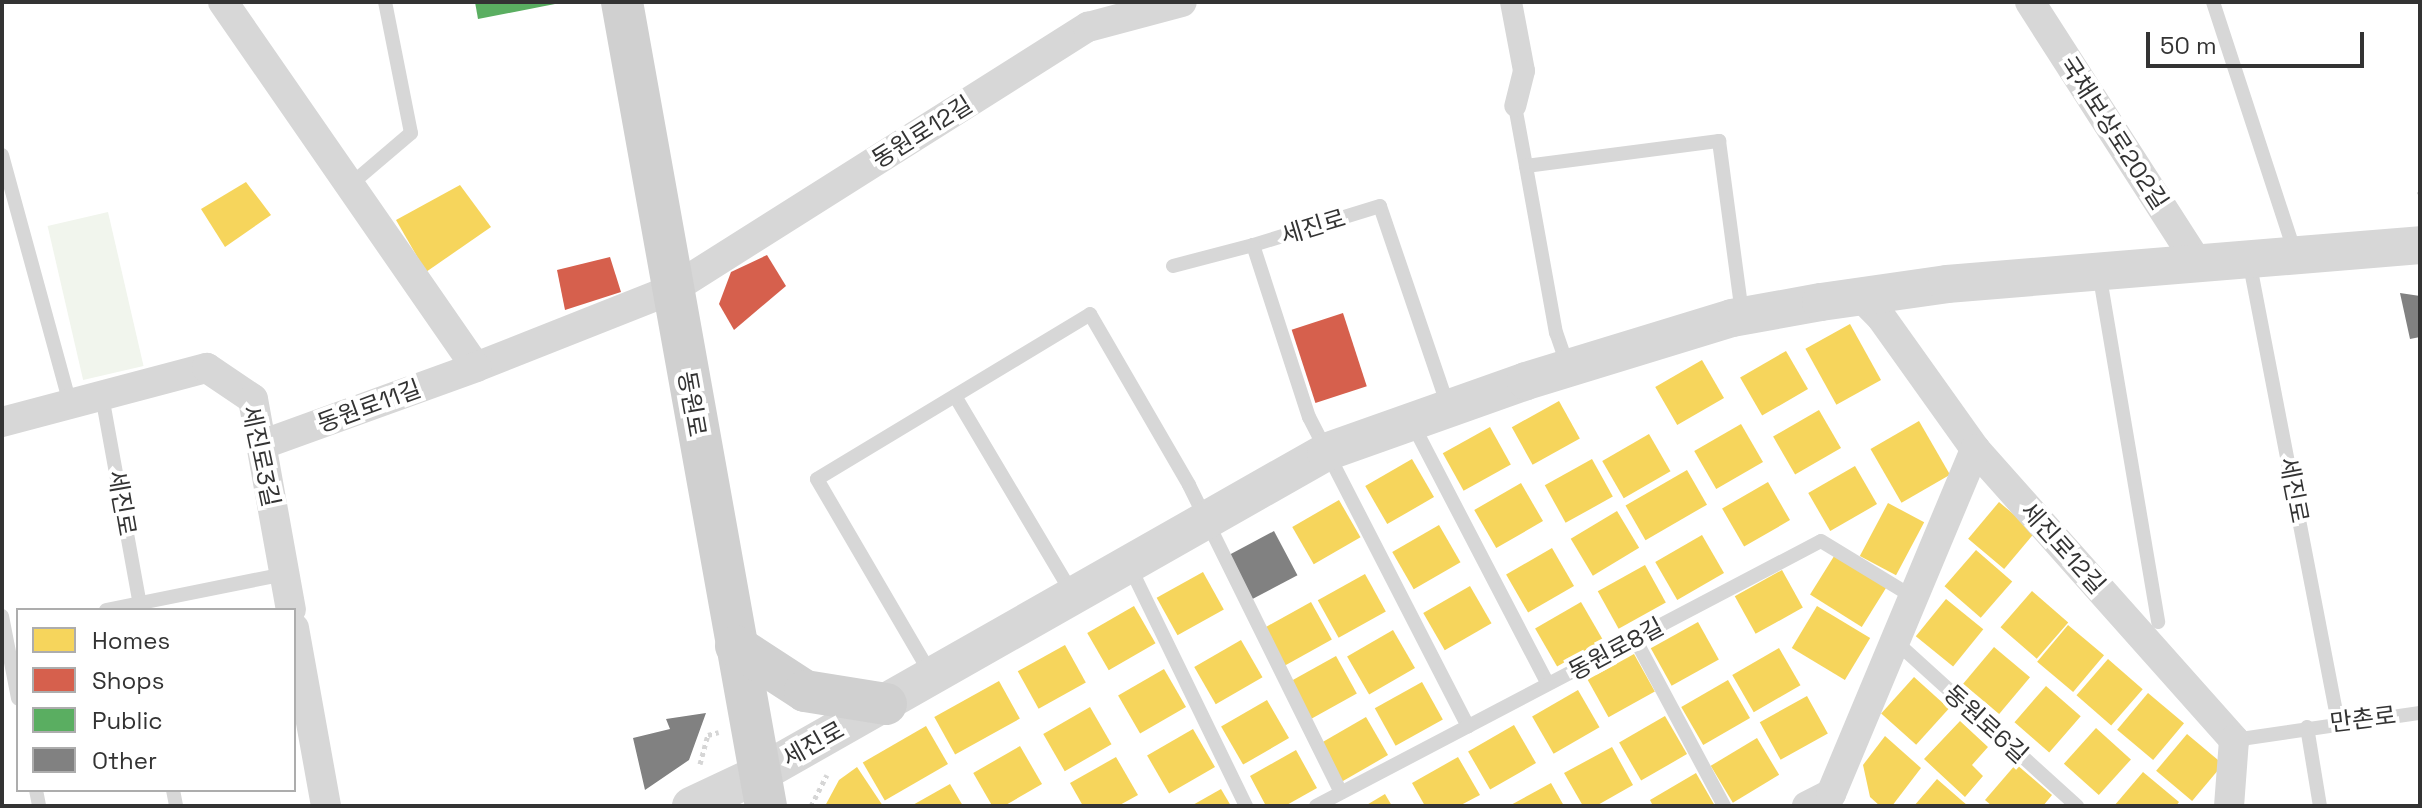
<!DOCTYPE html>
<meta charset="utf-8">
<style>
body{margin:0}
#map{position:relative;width:2422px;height:808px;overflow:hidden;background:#fff;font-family:"Space Grotesk","Noto Sans KR",sans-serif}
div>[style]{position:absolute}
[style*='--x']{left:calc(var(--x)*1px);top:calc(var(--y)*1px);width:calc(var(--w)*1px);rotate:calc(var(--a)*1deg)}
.green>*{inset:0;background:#f1f5ed;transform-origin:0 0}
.homes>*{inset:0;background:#f6d55c;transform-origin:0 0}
.shops>*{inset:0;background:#d6604d;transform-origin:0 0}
.public>*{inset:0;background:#5aae61}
.building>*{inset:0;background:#818181;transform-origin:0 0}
.path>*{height:5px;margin-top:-2.5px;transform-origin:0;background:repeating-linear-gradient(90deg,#d6d6d6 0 4px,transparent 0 8px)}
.service>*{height:14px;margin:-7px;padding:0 7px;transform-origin:7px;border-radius:7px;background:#d7d7d7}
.pedestrian>*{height:22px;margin:-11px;padding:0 11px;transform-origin:11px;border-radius:11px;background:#d7d7d7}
.minor>*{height:30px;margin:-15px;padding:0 15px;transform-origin:15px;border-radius:15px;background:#d7d7d7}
.tertiary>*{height:38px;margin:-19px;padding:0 19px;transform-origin:19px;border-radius:19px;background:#d7d7d7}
.secondary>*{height:42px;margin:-21px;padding:0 21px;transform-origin:21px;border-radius:21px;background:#d0d0d0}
span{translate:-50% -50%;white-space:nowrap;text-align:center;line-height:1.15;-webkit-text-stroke:8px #fff;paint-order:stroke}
.street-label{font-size:24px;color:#333}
.frame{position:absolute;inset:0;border:4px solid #333;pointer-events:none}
.legend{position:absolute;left:16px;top:608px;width:280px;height:184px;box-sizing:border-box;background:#fff;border:2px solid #adadad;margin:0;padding:10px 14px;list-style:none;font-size:24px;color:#333}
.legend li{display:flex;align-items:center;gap:16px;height:40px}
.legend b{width:40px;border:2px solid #adadad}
.scale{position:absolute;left:2146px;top:32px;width:218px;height:36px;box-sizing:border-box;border:4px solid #333;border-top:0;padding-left:10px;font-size:24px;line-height:28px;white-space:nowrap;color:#333;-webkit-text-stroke:6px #fff;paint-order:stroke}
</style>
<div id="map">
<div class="green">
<div style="left:108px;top:212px;width:158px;height:62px;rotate:77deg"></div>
</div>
<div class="homes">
<div style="clip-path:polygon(246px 182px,271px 215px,225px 247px,201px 209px)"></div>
<div style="clip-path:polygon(460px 185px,491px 227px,426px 272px,396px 220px)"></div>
<div style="left:1850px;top:324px;width:64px;height:51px;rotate:61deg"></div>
<div style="left:1786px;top:351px;width:44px;height:53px;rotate:60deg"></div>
<div style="left:1702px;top:360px;width:44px;height:54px;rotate:60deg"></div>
<div style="left:1559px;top:401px;width:43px;height:54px;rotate:61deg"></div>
<div style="left:1819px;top:410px;width:44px;height:53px;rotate:60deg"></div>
<div style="left:1919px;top:421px;width:62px;height:56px;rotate:60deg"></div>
<div style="left:1741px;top:424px;width:44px;height:54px;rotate:60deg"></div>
<div style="left:1490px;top:427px;width:43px;height:54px;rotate:61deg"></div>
<div style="left:1649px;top:434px;width:43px;height:54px;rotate:60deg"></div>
<div style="left:1412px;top:459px;width:44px;height:54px;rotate:60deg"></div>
<div style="left:1592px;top:459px;width:43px;height:54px;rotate:61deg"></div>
<div style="left:1855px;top:466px;width:44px;height:54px;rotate:60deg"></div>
<div style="left:1687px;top:470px;width:40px;height:71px;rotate:60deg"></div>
<div style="left:1768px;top:482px;width:44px;height:53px;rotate:60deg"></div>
<div style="left:1521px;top:483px;width:44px;height:54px;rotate:60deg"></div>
<div style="left:1339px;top:500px;width:43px;height:54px;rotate:60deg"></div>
<div style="left:1999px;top:502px;width:47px;height:48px;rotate:40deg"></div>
<div style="left:1888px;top:503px;width:41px;height:60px;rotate:28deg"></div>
<div style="left:1617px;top:511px;width:43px;height:54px;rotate:59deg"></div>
<div style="left:1439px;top:525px;width:43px;height:54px;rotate:60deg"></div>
<div style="left:1702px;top:535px;width:44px;height:54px;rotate:60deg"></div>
<div style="left:1552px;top:548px;width:44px;height:53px;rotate:60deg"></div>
<div style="left:1976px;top:550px;width:48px;height:48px;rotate:41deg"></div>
<div style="left:1836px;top:553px;width:61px;height:49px;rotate:32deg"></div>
<div style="left:1645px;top:565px;width:43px;height:54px;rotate:61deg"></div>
<div style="left:1782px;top:570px;width:43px;height:54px;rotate:61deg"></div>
<div style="left:1203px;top:572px;width:43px;height:53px;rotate:61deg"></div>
<div style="left:1365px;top:574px;width:43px;height:54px;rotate:61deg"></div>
<div style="left:1470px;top:586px;width:43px;height:54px;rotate:60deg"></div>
<div style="left:2032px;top:591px;width:48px;height:48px;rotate:41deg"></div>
<div style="left:1946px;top:599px;width:48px;height:48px;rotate:39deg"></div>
<div style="left:1311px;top:602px;width:43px;height:54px;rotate:61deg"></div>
<div style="left:1581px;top:602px;width:44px;height:53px;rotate:60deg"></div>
<div style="left:1134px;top:606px;width:43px;height:54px;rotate:60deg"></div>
<div style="left:1817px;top:606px;width:62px;height:49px;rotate:31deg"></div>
<div style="left:1698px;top:622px;width:43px;height:54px;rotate:61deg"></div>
<div style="left:2068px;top:625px;width:47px;height:48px;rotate:40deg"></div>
<div style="left:1393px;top:630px;width:44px;height:53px;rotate:60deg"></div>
<div style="left:1241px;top:640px;width:43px;height:54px;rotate:60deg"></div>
<div style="left:1065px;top:645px;width:43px;height:54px;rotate:61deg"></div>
<div style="left:1994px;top:647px;width:47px;height:48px;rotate:40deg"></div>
<div style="left:1779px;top:648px;width:43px;height:54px;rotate:60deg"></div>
<div style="left:1634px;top:654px;width:43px;height:53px;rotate:61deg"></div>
<div style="left:1336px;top:656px;width:43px;height:54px;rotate:61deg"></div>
<div style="left:2108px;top:659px;width:46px;height:48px;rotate:41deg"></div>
<div style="left:1164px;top:669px;width:44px;height:53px;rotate:60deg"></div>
<div style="left:1914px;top:677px;width:47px;height:49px;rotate:42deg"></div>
<div style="left:1728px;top:680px;width:44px;height:54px;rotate:60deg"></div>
<div style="left:999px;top:681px;width:43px;height:74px;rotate:61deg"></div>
<div style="left:1422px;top:682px;width:43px;height:54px;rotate:61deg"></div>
<div style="left:2046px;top:686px;width:46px;height:48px;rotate:41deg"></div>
<div style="left:1578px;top:690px;width:43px;height:53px;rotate:60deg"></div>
<div style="left:2148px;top:693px;width:47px;height:48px;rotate:40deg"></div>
<div style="left:1807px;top:696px;width:43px;height:54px;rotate:61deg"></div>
<div style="left:1267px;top:700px;width:44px;height:53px;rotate:60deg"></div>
<div style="left:1090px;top:707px;width:43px;height:54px;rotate:60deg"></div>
<div style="left:1665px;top:716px;width:44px;height:53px;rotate:60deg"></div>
<div style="left:1366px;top:717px;width:44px;height:53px;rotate:60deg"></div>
<div style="clip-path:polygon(1960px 721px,1988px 747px,1972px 765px,1983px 776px,1965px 797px,1924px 759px)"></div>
<div style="left:1514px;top:725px;width:44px;height:53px;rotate:60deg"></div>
<div style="left:926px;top:726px;width:44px;height:73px;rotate:60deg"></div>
<div style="left:2096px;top:728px;width:47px;height:48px;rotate:42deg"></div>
<div style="left:1193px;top:729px;width:44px;height:53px;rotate:60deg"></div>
<div style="left:2187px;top:734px;width:47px;height:48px;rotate:40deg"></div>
<div style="clip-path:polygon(1885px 736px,1921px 768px,1892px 806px,1880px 806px,1870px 797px,1863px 765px)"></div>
<div style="left:1757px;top:738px;width:43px;height:54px;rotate:59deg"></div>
<div style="left:1020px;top:746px;width:44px;height:54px;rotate:60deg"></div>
<div style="clip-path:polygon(1612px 747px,1633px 785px,1596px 806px,1583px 806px,1564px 773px)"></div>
<div style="clip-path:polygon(1296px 750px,1317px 788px,1285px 806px,1266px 806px,1250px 776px)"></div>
<div style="clip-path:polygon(1116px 757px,1138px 795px,1118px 806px,1083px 806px,1070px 783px)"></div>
<div style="clip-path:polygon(1458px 757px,1480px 795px,1459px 806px,1425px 806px,1412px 783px)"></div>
<div style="clip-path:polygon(2016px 764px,2052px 795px,2043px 806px,1992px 806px,1985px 800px)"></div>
<div style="clip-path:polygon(857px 767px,883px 806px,825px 806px,839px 780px)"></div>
<div style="clip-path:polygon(2143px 772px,2179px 802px,2176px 806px,2114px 806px)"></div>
<div style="clip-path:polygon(1696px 773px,1715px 806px,1653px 806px,1650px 800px)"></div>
<div style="clip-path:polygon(1937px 779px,1968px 806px,1914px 806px)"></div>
<div style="clip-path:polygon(1551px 783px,1564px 806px,1509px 806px)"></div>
<div style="clip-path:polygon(950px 784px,963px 806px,911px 806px)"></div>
<div style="clip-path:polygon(1221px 789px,1231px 806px,1191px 806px)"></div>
<div style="clip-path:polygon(1385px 794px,1392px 806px,1365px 806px)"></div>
</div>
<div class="shops">
<div style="clip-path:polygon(767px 255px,786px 286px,734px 330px,719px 304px,731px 272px)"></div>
<div style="clip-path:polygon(610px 257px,621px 292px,565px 310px,557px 270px)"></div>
<div style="left:1343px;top:313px;width:77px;height:54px;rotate:72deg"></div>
</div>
<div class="public">
<div style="clip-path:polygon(475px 2px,559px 2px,560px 3px,478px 19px)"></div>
</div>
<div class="building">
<div style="clip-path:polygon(2400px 293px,2420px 296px,2420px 337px,2410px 339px)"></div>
<div style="left:1274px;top:531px;width:50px;height:51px;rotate:62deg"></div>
<div style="clip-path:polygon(706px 713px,689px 760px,645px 790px,633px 738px,670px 729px,666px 719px)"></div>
</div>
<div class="path">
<div style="--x:2419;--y:191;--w:2;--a:63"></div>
<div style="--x:700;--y:764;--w:30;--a:-75"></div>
<div style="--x:708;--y:735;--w:11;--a:-15"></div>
<div style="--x:811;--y:806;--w:35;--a:-63"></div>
</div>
<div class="service">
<div style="--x:2213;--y:2;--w:264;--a:71.9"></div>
<div style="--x:1515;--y:106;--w:61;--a:79.6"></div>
<div style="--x:2;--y:155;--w:258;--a:74.7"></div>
<div style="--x:350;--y:185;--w:80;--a:-40.4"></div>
<div style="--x:411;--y:133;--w:134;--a:-101.2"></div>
<div style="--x:2249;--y:260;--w:470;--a:79.1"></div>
<div style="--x:1173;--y:266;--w:83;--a:-14.7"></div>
<div style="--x:2099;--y:272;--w:355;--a:80.4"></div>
<div style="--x:1568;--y:367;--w:36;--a:-109"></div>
<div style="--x:1556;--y:333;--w:170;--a:-100.2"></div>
<div style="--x:1526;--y:166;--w:195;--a:-7.4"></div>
<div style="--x:1719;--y:141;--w:175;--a:82.4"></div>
<div style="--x:102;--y:396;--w:218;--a:79.7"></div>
<div style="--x:955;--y:396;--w:231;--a:59.3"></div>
<div style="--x:1448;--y:406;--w:211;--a:-108.8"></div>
<div style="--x:1380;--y:206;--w:133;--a:162.9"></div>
<div style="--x:1253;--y:245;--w:181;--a:72"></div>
<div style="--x:1309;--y:417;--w:348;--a:62.8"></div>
<div style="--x:1412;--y:423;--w:294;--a:62.5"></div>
<div style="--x:1129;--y:565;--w:268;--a:64.1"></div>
<div style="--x:106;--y:610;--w:182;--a:-11.4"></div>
<div style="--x:2;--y:616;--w:84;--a:79"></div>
<div style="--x:1635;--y:639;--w:189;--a:61.9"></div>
<div style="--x:1895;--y:641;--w:246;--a:42.2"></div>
<div style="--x:932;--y:676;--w:228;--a:-120.3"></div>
<div style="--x:817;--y:479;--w:319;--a:-31.1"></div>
<div style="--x:1090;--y:314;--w:198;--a:59.9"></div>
<div style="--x:1189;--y:485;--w:343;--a:63.7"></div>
<div style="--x:2307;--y:727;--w:80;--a:80.7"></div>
<div style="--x:2234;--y:740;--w:188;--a:-8.3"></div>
<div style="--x:36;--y:790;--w:16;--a:79"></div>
<div style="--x:173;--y:790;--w:16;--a:79"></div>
<div style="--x:1316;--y:806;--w:570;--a:-27.69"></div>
<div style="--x:1821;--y:541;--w:108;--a:31.3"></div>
</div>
<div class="pedestrian">
<div style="--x:1511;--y:2;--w:70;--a:79.3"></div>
<div style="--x:1524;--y:71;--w:36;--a:104"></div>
</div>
<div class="minor">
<div style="--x:223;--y:2;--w:444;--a:55.3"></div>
<div style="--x:476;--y:367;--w:212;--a:-21.6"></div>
<div style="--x:673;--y:289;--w:491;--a:-32.3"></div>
<div style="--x:1088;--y:27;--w:97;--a:-14.9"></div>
<div style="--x:2030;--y:2;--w:311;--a:57.3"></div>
<div style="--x:1861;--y:297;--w:28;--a:45"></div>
<div style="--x:1881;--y:317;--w:162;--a:54.5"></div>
<div style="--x:1975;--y:449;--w:390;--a:48.3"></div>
<div style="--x:2234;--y:740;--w:66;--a:94.3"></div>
<div style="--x:2;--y:422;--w:212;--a:-14.8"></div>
<div style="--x:207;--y:368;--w:55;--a:34"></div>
<div style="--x:253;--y:399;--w:214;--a:79.8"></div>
<div style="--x:261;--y:445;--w:229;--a:-19.9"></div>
<div style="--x:294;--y:628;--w:181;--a:79.8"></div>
<div style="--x:1807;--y:806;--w:27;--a:-27"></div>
<div style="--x:1831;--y:794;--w:374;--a:-67.3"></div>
</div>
<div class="tertiary">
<div style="--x:691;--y:806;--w:77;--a:-25.2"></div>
<div style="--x:761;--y:773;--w:650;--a:-29.6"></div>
<div style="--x:1326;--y:452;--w:212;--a:-19.5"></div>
<div style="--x:1526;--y:381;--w:215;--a:-17"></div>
<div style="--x:1732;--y:318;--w:90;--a:-10.2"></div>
<div style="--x:1821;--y:302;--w:127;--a:-8.1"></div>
<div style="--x:1947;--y:284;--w:475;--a:-4.7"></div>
</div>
<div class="secondary">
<div style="--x:622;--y:2;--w:817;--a:79.85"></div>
<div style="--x:736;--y:646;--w:82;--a:33.1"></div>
<div style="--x:805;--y:691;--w:82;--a:9.1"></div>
</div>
<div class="street-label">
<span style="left:922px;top:132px;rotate:-32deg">동원로12길</span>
<span style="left:2114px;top:133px;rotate:57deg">국채보상로202길</span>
<span style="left:1313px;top:227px;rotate:-17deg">세진로</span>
<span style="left:692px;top:404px;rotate:80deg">동원로</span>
<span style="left:369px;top:406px;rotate:-20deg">동원로11길</span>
<span style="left:261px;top:456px;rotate:78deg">세진로3길</span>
<span style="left:2294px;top:490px;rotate:79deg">세진로</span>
<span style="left:122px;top:503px;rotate:80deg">세진로</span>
<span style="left:2063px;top:548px;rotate:48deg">세진로12길</span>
<span style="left:1616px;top:649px;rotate:-28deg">동원로8길</span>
<span style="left:2363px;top:719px;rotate:-7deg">만촌로</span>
<span style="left:1986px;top:724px;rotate:42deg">동원로6길</span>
<span style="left:813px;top:744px;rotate:-29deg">세진로</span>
</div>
<div class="frame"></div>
<ul class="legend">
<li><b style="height:22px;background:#f6d55c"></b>Homes</li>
<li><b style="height:22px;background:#d6604d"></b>Shops</li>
<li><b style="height:22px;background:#5aae61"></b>Public</li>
<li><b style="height:22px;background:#818181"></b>Other</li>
</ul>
<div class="scale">50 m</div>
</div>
